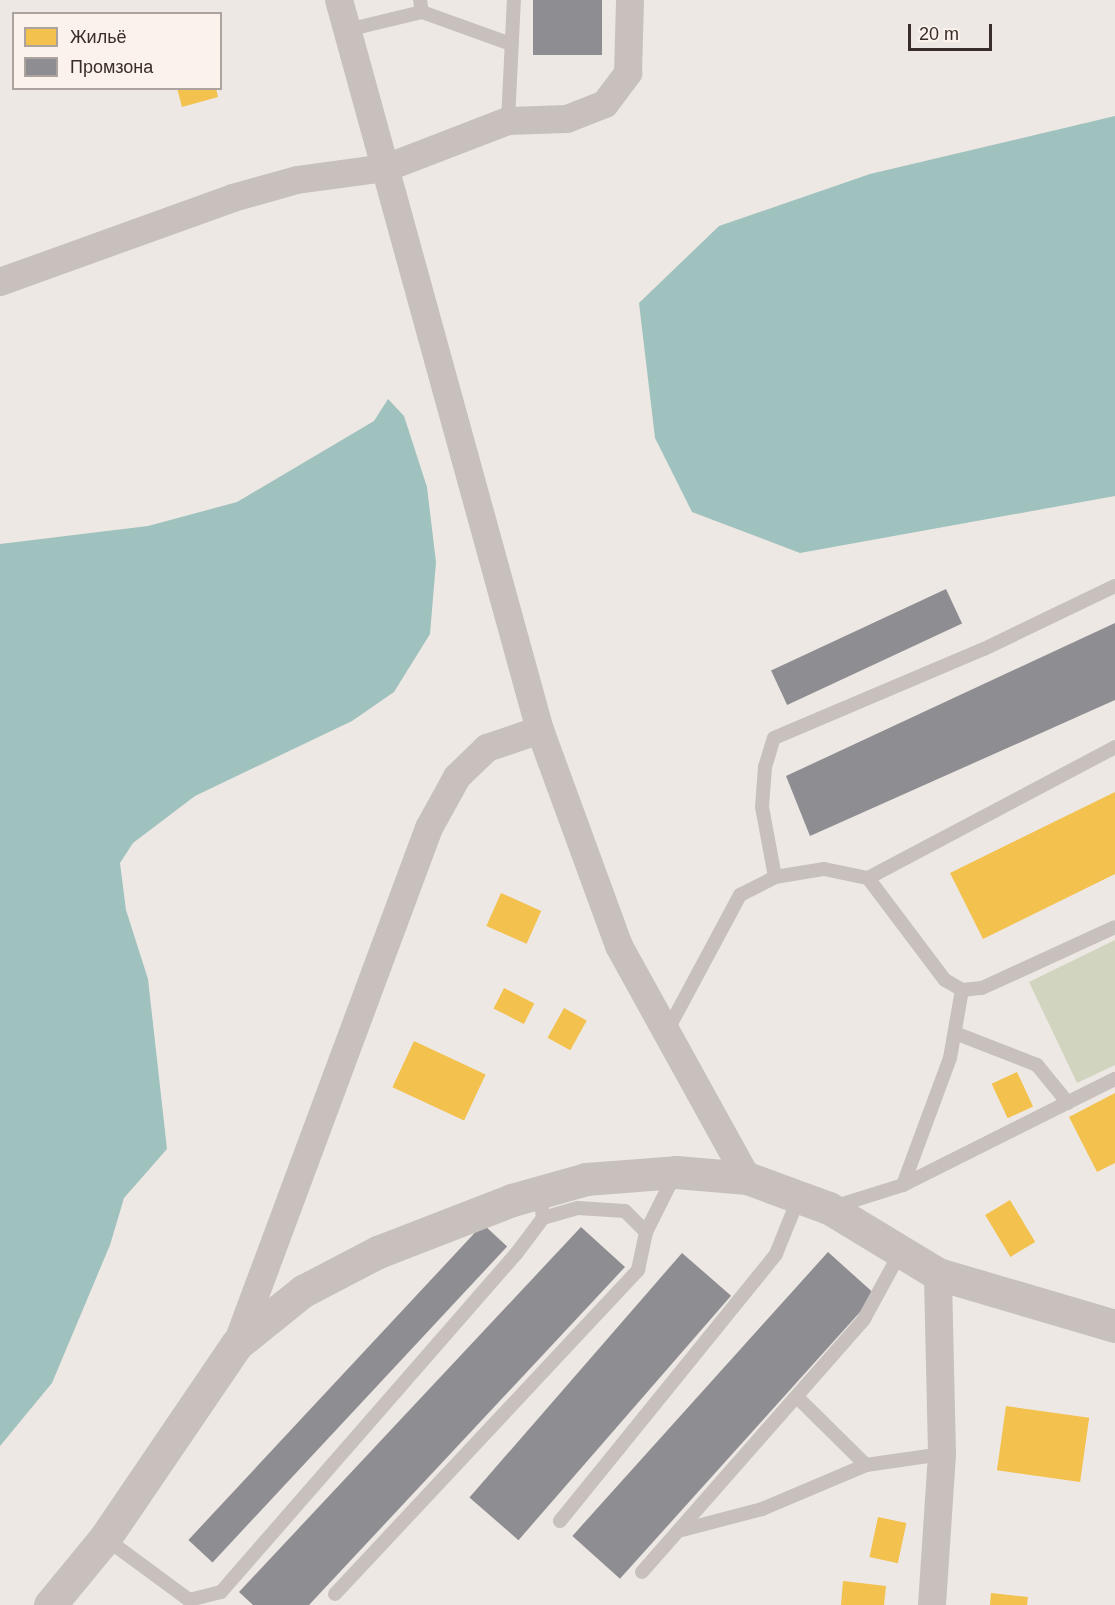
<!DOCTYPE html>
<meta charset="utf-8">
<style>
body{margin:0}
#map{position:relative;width:1115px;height:1605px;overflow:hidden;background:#eee8e4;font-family:Helvetica,sans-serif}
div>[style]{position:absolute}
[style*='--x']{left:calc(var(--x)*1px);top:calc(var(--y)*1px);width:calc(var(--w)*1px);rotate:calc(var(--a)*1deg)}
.green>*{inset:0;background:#d1d4be}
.water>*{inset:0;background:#9fc2be}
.homes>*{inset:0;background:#f2c14e;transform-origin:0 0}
.industry>*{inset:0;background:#8d8d92;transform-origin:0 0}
.service>*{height:14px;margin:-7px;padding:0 7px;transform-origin:7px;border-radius:7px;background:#c8c0bc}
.minor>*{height:28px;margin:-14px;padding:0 14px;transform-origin:14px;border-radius:14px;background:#c8c0bc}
.tertiary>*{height:33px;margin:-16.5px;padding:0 16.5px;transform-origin:16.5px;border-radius:16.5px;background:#c8c0bc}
span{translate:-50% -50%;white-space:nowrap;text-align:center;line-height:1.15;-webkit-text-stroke:6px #faf2eb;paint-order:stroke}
.legend{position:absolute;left:12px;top:12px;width:210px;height:78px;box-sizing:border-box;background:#faf2eb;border:2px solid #ada39e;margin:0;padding:8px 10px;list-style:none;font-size:18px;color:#392d2a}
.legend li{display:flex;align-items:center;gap:12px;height:30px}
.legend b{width:30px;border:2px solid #ada39e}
.scale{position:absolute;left:908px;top:24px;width:84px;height:27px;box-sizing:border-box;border:3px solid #392d2a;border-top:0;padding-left:8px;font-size:18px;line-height:21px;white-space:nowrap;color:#392d2a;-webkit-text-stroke:4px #faf2eb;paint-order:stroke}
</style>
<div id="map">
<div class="green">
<div style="clip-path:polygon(1115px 940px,1115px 1065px,1077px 1083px,1029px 982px)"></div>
</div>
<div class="water">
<div style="clip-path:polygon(1115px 116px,1115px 496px,800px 553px,692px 512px,655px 438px,639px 303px,719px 226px,870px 174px)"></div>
<div style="clip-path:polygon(388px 399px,404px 416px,427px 487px,436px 562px,430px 634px,394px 692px,352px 721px,195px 796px,133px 843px,120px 863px,126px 910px,148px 979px,167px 1149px,124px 1198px,110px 1245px,52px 1383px,0 1446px,0 544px,148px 526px,237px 502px,374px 421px)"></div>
</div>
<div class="homes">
<div style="clip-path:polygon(177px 88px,216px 88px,218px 97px,182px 107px)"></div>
<div style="clip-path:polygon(1115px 792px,1115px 874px,983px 939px,950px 873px)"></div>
<div style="left:501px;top:893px;width:44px;height:36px;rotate:24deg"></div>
<div style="left:504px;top:988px;width:34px;height:23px;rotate:27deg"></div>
<div style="left:564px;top:1008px;width:26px;height:34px;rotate:29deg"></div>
<div style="left:414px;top:1041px;width:79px;height:51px;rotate:25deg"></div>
<div style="left:1017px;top:1072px;width:38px;height:28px;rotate:65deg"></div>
<div style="clip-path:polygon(1115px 1093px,1115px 1163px,1097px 1172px,1069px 1117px)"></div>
<div style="left:1010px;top:1200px;width:49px;height:29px;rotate:59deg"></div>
<div style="left:1006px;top:1406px;width:84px;height:65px;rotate:8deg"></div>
<div style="left:878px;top:1517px;width:29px;height:41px;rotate:12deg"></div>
<div style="clip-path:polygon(843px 1581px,886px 1586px,884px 1605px,841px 1605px)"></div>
<div style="clip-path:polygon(991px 1593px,1028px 1597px,1027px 1605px,990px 1605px)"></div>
</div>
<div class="industry">
<div style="left:533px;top:0;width:69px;height:55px"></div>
<div style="left:946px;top:589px;width:38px;height:193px;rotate:65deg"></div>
<div style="clip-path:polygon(1115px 623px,1115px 700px,810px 836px,786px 776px)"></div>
<div style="left:483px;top:1224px;width:33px;height:432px;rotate:43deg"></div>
<div style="clip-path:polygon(581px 1227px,625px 1267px,309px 1605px,253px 1605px,239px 1592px)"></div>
<div style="left:828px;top:1252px;width:64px;height:382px;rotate:42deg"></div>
<div style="left:682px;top:1253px;width:65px;height:324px;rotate:41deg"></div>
</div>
<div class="service">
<div style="--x:420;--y:0;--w:12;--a:81"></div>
<div style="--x:422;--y:12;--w:95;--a:19.8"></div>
<div style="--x:347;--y:30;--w:77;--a:-13.5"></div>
<div style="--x:508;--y:121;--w:121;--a:-87.2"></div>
<div style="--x:775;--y:877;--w:71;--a:-100.5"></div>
<div style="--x:762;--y:807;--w:40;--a:-85.7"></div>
<div style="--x:765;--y:767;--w:30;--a:-73"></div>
<div style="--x:774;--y:738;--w:228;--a:-23"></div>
<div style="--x:984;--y:649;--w:145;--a:-25.7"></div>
<div style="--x:868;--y:878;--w:280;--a:-27.9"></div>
<div style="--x:666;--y:1033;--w:157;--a:-61.8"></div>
<div style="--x:740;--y:895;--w:39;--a:-27"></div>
<div style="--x:775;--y:877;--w:50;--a:-9.3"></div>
<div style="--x:824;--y:869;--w:45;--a:11.6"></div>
<div style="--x:868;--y:878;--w:128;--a:53"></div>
<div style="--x:945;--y:980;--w:20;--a:30"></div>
<div style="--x:962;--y:990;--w:20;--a:-6"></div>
<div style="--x:982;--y:988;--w:146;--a:-24.6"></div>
<div style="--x:955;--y:1033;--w:88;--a:21.3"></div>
<div style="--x:1037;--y:1065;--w:49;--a:50.8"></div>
<div style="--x:903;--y:1185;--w:135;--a:-69.7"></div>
<div style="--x:950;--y:1058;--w:69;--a:-80"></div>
<div style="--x:833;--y:1207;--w:73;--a:-17.4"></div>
<div style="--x:903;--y:1185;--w:237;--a:-26.6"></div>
<div style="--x:543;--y:1218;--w:36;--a:-16"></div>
<div style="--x:578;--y:1208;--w:47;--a:3.7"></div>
<div style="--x:625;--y:1211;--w:30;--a:45"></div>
<div style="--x:646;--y:1232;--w:65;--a:-63.4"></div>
<div style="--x:799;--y:1399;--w:94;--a:44.6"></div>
<div style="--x:866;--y:1465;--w:77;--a:-8.2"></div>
<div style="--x:560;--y:1521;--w:343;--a:-51"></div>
<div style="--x:776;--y:1254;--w:61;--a:-68"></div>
<div style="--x:682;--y:1530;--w:83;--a:-14.7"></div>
<div style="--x:762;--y:1509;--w:113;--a:-22.9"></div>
<div style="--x:105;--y:1538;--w:104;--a:36.4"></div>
<div style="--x:189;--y:1600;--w:33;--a:-14"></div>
<div style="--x:221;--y:1592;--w:449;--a:-48.9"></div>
<div style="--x:516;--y:1254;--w:45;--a:-53.1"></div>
<div style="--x:543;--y:1218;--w:26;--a:-97"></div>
<div style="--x:642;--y:1572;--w:337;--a:-48.7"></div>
<div style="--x:864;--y:1319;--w:77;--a:-61.4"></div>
<div style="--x:335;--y:1594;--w:444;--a:-46.9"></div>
<div style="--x:638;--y:1270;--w:39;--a:-78"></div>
</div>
<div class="minor">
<div style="--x:339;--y:0;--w:757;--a:74.61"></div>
<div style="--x:540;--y:730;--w:230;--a:69.9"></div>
<div style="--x:619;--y:946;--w:265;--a:61.1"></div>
<div style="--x:0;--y:282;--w:248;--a:-19.8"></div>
<div style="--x:233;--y:198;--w:66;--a:-15.7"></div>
<div style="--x:297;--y:180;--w:90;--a:-7.7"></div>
<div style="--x:386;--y:168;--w:131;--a:-21.1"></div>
<div style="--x:508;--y:121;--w:59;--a:-1.9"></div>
<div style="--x:567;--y:119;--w:41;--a:-21.5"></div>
<div style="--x:605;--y:104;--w:39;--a:-53"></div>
<div style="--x:628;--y:73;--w:73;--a:-88.4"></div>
<div style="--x:237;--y:1344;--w:551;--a:-69.59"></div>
<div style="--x:429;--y:828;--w:58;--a:-61.2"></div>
<div style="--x:457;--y:777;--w:42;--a:-44"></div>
<div style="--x:487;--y:748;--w:56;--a:-18.8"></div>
<div style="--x:932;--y:1605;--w:151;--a:-86.2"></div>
<div style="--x:942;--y:1454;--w:180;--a:-91.3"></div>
</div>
<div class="tertiary">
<div style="--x:50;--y:1605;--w:87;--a:-50.6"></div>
<div style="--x:105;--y:1538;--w:235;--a:-55.8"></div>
<div style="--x:237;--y:1344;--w:85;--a:-38.8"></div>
<div style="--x:303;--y:1291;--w:85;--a:-27.5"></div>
<div style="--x:378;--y:1252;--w:144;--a:-21.2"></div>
<div style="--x:512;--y:1200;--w:77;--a:-15.8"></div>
<div style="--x:586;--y:1179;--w:90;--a:-4.4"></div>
<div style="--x:676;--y:1172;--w:71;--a:4.8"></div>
<div style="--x:747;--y:1178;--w:87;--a:20.1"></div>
<div style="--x:829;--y:1208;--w:127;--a:31.2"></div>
<div style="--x:938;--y:1274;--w:184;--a:16.4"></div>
</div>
<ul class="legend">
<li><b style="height:16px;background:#f2c14e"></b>Жильё</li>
<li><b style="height:16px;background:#8d8d92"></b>Промзона</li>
</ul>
<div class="scale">20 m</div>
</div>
